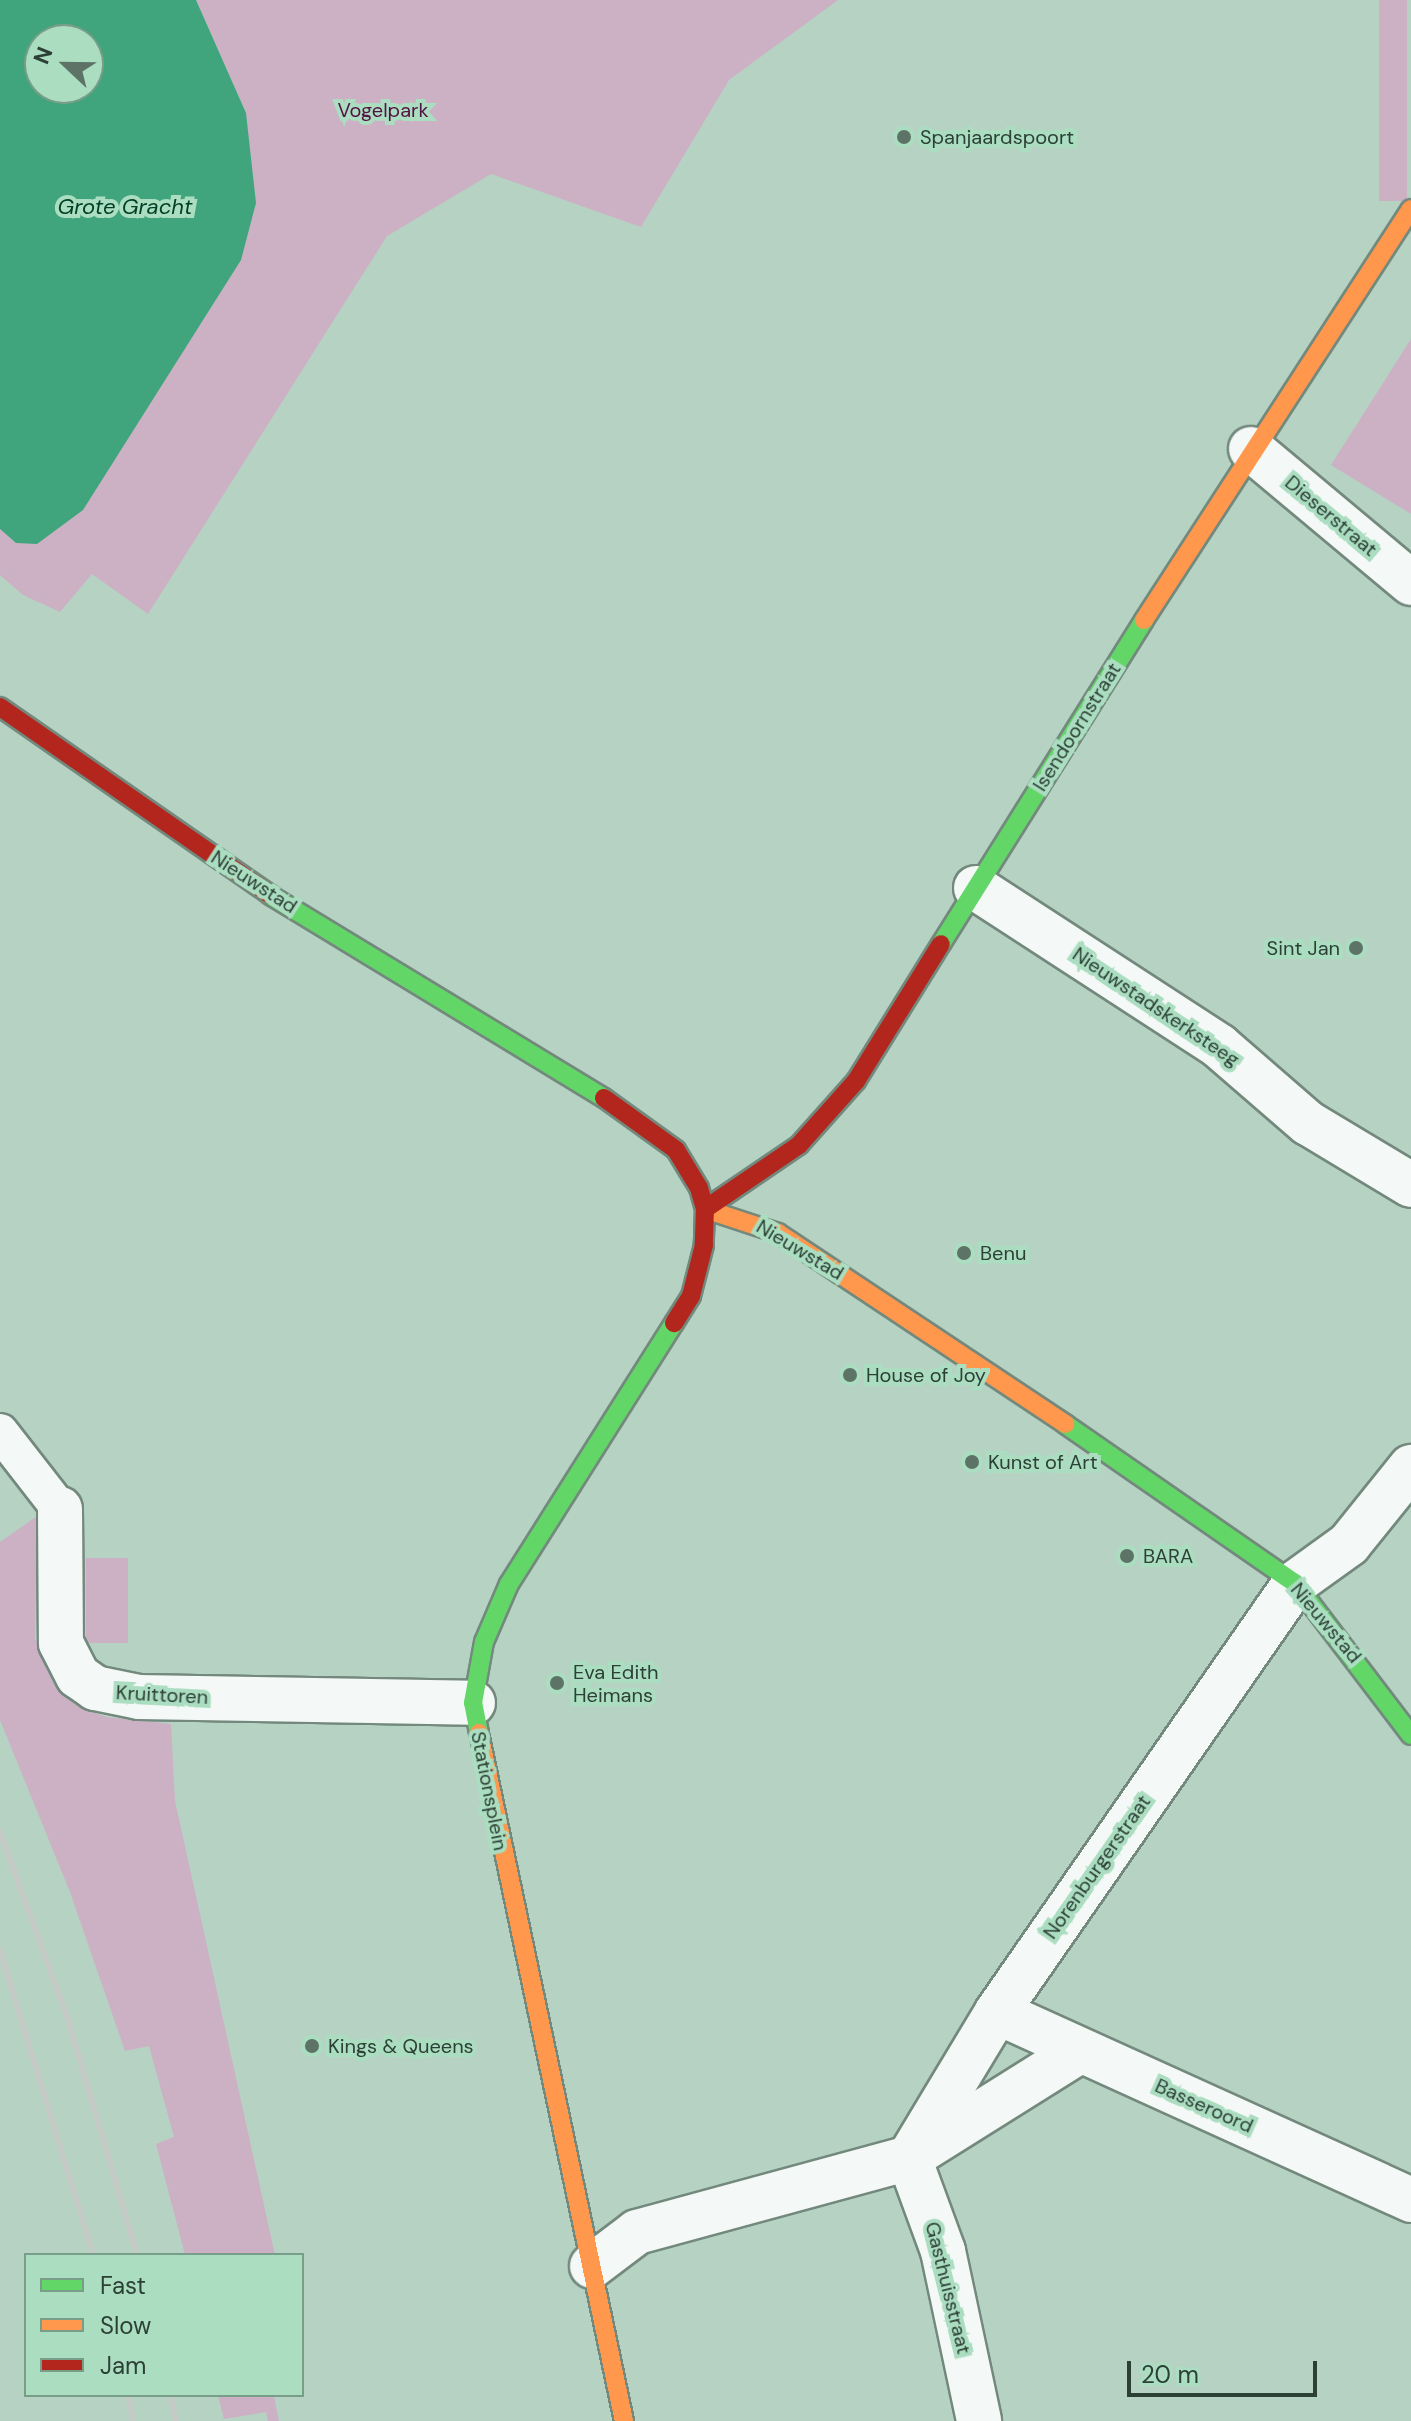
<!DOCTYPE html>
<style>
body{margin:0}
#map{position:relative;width:1411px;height:2421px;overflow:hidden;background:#b6d2c2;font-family:"DM Sans",sans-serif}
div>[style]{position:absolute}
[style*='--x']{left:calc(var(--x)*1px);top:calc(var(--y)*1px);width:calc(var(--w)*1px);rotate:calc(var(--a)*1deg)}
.green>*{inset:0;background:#ccb0c4;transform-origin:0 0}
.water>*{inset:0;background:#40a47c}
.roads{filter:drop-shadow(2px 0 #73897d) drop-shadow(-2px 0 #73897d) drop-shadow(0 2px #73897d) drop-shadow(0 -2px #73897d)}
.lane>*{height:36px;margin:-18px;padding:0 18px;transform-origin:18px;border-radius:18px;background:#f4f8f6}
.street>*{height:44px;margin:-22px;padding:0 22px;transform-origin:22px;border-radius:22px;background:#f4f8f6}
.fast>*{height:18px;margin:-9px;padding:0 9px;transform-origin:9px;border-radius:9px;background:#63d668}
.slow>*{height:18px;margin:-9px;padding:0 9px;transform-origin:9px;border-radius:9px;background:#ff974d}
.jam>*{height:18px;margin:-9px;padding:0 9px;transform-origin:9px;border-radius:9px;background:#b3261e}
.rail>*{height:6px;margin:-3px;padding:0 3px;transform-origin:3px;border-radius:3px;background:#c4cbc7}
.dots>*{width:22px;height:22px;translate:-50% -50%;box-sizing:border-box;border:4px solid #abddc1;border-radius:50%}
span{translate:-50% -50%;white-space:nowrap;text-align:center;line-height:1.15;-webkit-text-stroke:8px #abddc1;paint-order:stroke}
.park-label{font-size:20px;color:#541143}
.poi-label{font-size:20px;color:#2c4035}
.left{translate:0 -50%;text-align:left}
.right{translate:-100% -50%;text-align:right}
.street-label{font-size:20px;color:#2c4035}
.water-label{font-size:22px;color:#004026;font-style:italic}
.legend{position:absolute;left:24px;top:2253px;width:280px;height:144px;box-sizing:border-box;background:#abddc1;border:2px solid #789e89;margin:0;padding:10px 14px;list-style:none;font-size:24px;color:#2c4035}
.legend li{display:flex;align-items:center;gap:16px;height:40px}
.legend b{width:40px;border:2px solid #789e89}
.north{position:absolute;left:24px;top:24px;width:80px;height:80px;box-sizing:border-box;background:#abddc1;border:2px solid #789e89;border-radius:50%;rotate:292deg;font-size:22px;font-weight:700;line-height:32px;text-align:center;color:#2c4035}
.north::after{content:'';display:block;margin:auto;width:28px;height:36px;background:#5c7366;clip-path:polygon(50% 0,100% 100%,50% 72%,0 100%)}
.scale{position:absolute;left:1127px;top:2361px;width:190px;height:36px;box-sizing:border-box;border:4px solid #2c4035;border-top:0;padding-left:10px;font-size:24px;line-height:28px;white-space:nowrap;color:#2c4035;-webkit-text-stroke:6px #abddc1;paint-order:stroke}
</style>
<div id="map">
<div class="green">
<div style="clip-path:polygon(196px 0,838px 0,729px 80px,641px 227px,491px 174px,387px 236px,148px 614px,92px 574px,60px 612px,23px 595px,0 575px,0 529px,16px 543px,246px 113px)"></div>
<div style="left:1379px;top:0;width:28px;height:201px"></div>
<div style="clip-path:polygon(1411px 339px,1411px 514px,1331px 465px)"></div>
<div style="clip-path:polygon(37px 1516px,35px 1638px,52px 1681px,86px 1710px,107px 1717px,171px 1724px,175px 1801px,275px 2255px,185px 2255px,156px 2144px,174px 2137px,149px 2046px,125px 2051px,70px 1892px,0 1720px,0 1542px)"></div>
<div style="left:86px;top:1558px;width:42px;height:85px"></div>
<div style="clip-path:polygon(218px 2395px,274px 2396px,279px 2421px,268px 2421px,266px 2412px,224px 2419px)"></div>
</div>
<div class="water">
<div style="clip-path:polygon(evenodd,0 0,196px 0,246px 113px,256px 203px,241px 260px,83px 510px,37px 544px,16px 543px,0 529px,0 0,40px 40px,88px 40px,88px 88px,40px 88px,40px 40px)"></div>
</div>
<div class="roads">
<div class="lane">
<div style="--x:0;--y:1432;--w:98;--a:52.1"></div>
</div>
<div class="street">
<div style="--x:1251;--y:449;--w:209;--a:39.9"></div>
<div style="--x:976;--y:888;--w:290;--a:33"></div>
<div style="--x:1219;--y:1046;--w:118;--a:40.9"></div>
<div style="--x:1308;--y:1123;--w:120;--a:31"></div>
<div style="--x:60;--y:1509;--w:134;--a:89.6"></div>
<div style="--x:61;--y:1643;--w:37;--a:63"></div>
<div style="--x:78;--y:1676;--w:21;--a:35"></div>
<div style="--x:95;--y:1688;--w:45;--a:11.6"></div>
<div style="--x:139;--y:1697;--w:334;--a:1"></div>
<div style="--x:997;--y:2012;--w:455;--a:24.4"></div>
<div style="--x:909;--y:2158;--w:170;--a:-58.9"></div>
<div style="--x:997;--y:2012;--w:522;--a:-55.21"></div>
<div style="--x:1295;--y:1583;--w:67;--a:-35.8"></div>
<div style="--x:1349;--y:1544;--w:99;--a:-51.2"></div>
<div style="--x:909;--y:2158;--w:99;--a:69.9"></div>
<div style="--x:943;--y:2251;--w:174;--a:78"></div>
<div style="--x:592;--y:2266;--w:56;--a:-37.1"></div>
<div style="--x:637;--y:2232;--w:282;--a:-15.2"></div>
<div style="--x:909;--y:2158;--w:199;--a:-32.1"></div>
</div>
<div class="fast">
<div style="--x:270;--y:895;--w:391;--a:31.3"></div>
<div style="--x:941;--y:944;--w:382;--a:-57.9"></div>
<div style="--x:1065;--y:1424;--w:280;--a:34.7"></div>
<div style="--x:1295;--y:1583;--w:191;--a:52.7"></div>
<div style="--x:479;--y:1733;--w:31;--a:-101"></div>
<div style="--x:473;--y:1703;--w:62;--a:-79.8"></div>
<div style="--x:484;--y:1642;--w:63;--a:-66.7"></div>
<div style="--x:509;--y:1584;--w:309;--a:-57.7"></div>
</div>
<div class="slow">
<div style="--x:1144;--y:620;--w:490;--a:-57"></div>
<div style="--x:705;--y:1209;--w:77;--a:18.2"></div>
<div style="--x:778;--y:1233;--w:345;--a:33.6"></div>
<div style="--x:479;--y:1733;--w:703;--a:78.1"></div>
</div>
<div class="jam">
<div style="--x:0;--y:707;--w:329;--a:34.8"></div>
<div style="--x:604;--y:1098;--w:89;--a:35.8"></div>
<div style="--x:676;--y:1150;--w:44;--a:58.8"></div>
<div style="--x:699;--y:1188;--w:22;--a:74"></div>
<div style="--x:705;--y:1209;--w:36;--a:92"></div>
<div style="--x:704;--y:1245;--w:53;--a:104.3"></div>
<div style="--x:691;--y:1296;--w:32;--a:122"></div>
<div style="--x:705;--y:1209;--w:114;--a:-34.2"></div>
<div style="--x:799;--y:1145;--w:86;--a:-48.3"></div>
<div style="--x:856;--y:1081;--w:161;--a:-58.2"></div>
</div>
</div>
<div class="rail">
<div style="--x:0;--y:1832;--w:200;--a:70.1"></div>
<div style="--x:68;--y:2020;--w:245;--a:73.6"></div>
<div style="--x:0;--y:1950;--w:319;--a:73"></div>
<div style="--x:128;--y:2395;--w:26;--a:79"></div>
<div style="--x:170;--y:2395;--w:27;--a:77"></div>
</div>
<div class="dots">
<div style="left:904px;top:137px;background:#5c7366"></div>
<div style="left:1356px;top:948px;background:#5c7366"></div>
<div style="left:964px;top:1253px;background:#5c7366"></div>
<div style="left:850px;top:1375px;background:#5c7366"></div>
<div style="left:972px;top:1462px;background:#5c7366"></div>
<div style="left:1127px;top:1556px;background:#5c7366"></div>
<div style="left:557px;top:1683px;background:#5c7366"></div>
<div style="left:312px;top:2046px;background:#5c7366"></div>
</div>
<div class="park-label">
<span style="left:383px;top:110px">Vogelpark</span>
</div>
<div class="poi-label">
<span class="left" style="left:920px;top:137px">Spanjaardspoort</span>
<span class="right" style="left:1340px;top:948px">Sint Jan</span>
<span class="left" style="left:980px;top:1253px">Benu</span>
<span class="left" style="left:866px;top:1375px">House of Joy</span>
<span class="left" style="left:988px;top:1462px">Kunst of Art</span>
<span class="left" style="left:1143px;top:1556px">BARA</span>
<span class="left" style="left:573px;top:1684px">Eva Edith<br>Heimans</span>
<span class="left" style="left:328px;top:2046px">Kings &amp; Queens</span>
</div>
<div class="street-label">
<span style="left:1331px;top:516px;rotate:40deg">Dieserstraat</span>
<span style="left:1077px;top:727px;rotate:-58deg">Isendoornstraat</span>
<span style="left:254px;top:882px;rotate:33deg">Nieuwstad</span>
<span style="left:1156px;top:1007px;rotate:34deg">Nieuwstadskerksteeg</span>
<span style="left:800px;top:1250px;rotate:31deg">Nieuwstad</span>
<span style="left:1326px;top:1623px;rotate:50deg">Nieuwstad</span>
<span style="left:162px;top:1695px;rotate:3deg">Kruittoren</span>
<span style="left:489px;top:1791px;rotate:79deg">Stationsplein</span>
<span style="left:1097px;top:1867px;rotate:-55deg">Norenburgerstraat</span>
<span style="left:1204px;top:2106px;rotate:24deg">Basseroord</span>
<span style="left:948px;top:2288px;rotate:76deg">Gasthuisstraat</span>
</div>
<div class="water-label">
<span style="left:125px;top:207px">Grote Gracht</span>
</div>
<ul class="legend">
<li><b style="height:10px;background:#63d668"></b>Fast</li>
<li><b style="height:10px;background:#ff974d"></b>Slow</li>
<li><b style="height:10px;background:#b3261e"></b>Jam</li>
</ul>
<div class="north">N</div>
<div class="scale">20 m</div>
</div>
